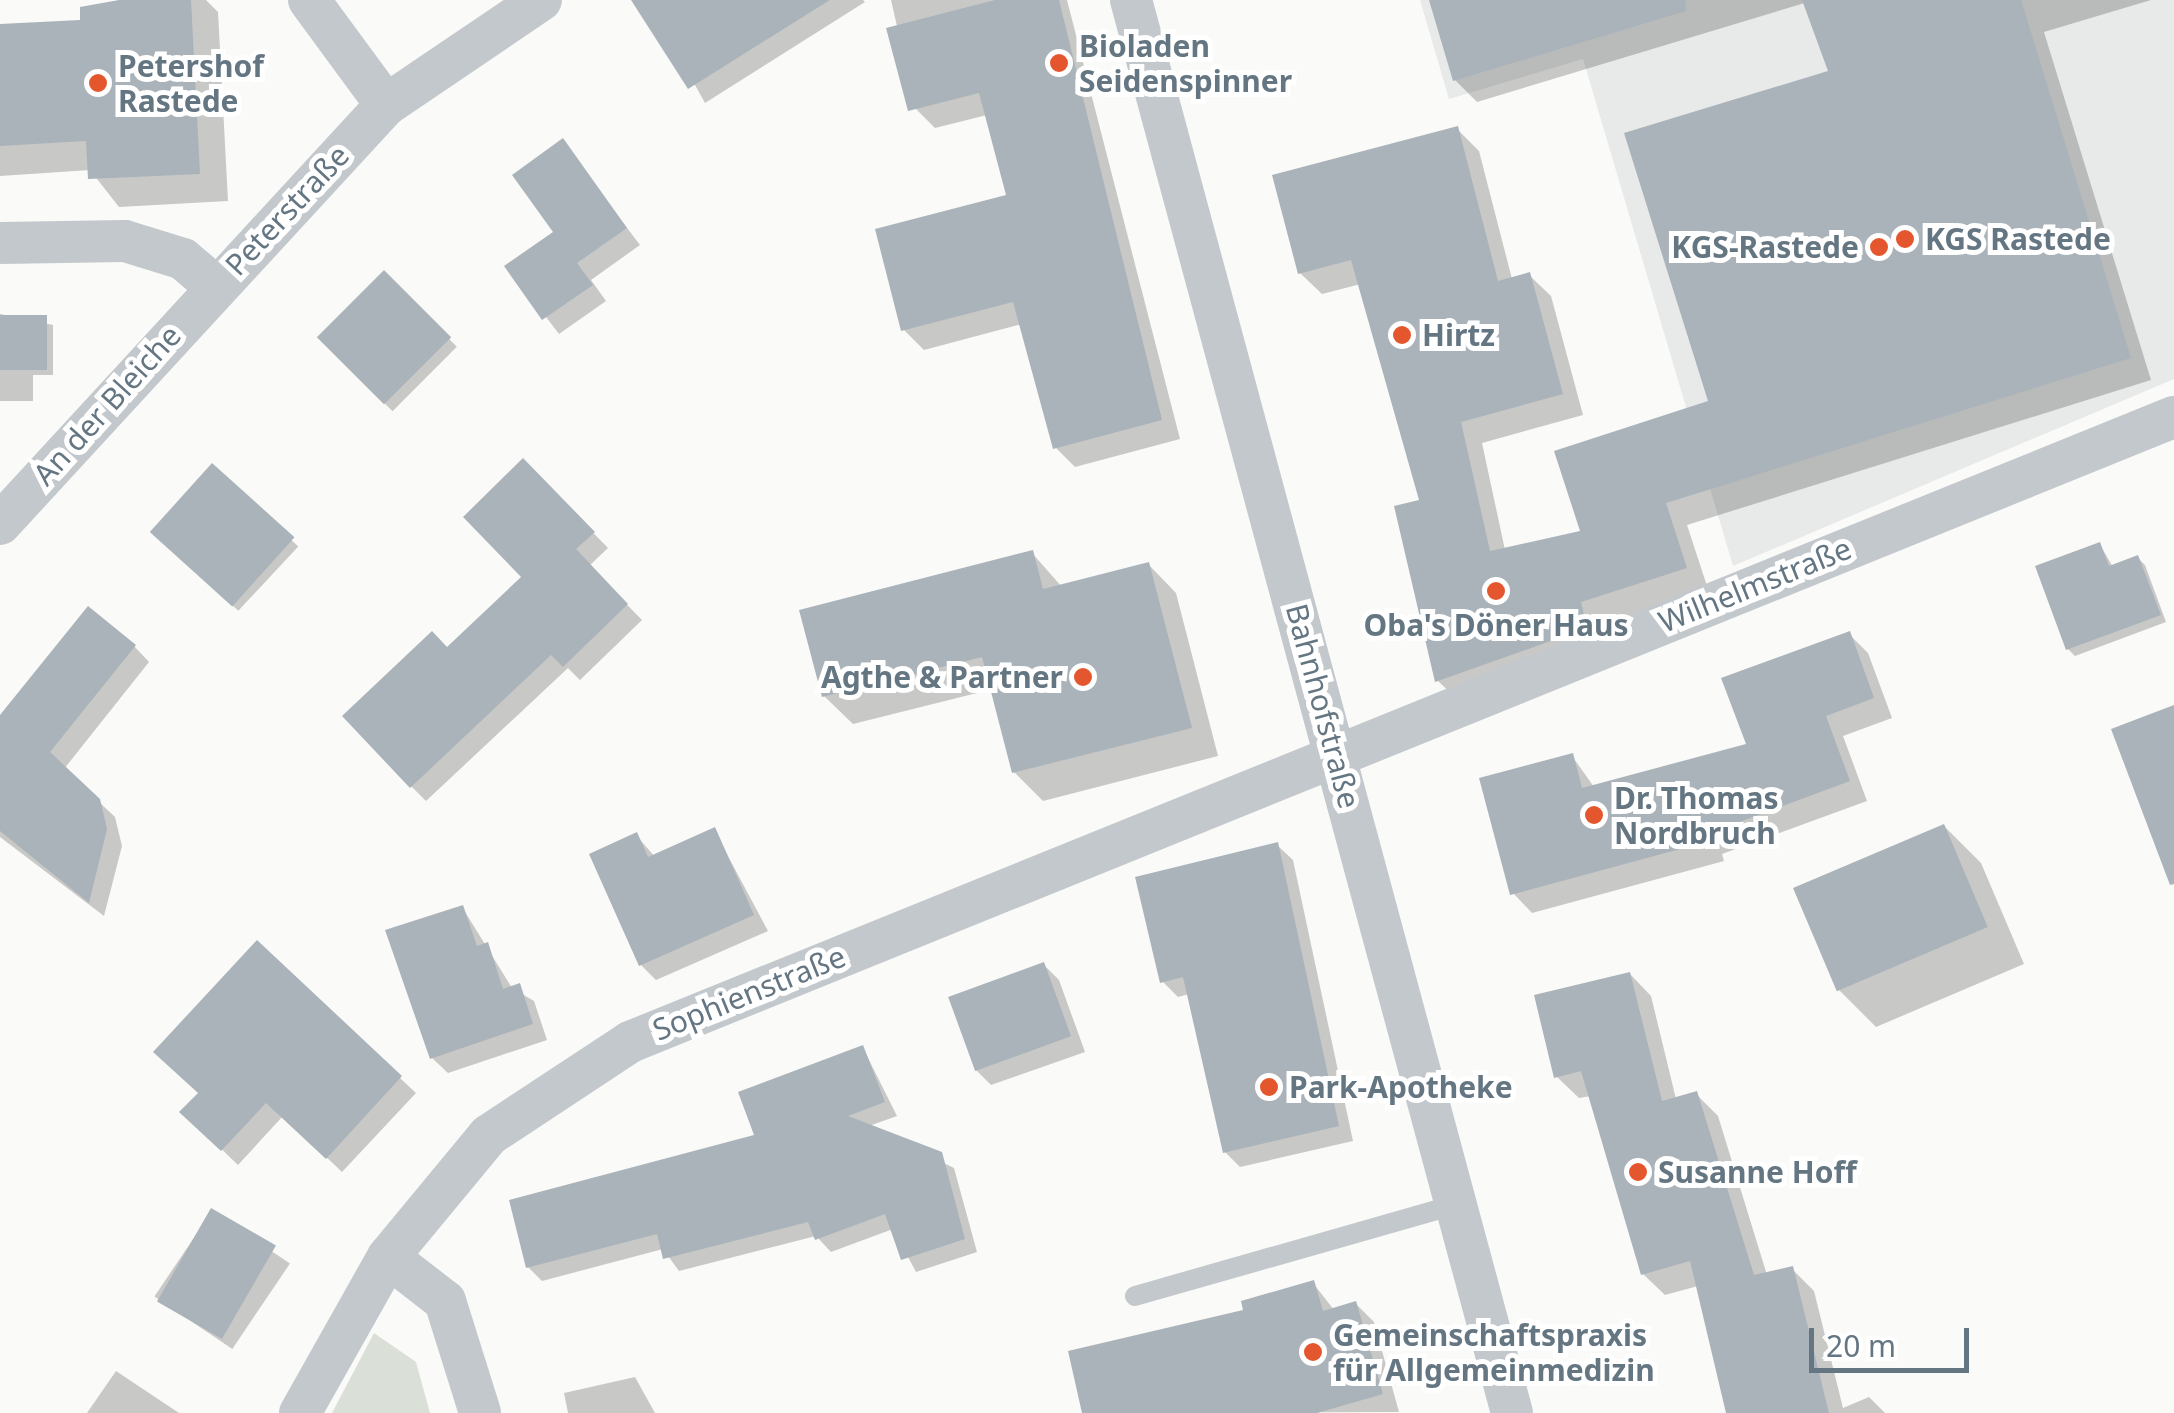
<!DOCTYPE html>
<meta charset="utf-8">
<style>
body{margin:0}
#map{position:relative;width:2174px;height:1413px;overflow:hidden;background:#fafaf8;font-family:"Noto Sans",sans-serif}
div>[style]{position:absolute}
.built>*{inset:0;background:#e8e9e9}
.green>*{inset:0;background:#dadfd7}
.shadow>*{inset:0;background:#0003;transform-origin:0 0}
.building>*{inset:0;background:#aab3b9;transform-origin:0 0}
.lane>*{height:20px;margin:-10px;padding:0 10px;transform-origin:10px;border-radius:10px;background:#c3c8cc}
.street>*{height:42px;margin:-21px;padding:0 21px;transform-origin:21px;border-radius:21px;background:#c3c8cc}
.dots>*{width:28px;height:28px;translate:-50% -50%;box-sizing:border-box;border:5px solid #fff;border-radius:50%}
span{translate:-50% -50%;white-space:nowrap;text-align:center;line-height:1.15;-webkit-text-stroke:10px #fff;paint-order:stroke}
.poi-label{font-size:30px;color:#657683;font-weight:700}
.left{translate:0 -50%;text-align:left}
.right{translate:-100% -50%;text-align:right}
.street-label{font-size:30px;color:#657683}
.scale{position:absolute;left:1809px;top:1328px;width:160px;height:45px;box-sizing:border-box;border:5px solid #657683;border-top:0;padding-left:12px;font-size:30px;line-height:35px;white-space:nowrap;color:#657683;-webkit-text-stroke:8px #fff;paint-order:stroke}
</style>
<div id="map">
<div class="built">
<div style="clip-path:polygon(1420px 0,2174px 0,2174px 379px,1733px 566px,1583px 59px,1449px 99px)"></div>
</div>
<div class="green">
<div style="clip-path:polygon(374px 1333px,416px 1362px,430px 1413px,332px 1413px)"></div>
</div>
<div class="shadow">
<div style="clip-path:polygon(122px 0,206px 0,218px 12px,228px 201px,119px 207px,90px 170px,0 176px,0 27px,83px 22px)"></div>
<div style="clip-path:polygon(648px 0,863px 0,865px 2px,705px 103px)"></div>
<div style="clip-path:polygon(891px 0,1067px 0,1180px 439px,1075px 467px,1055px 447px,1022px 324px,924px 350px,904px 330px,1009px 197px,987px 115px,935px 128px,916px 109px)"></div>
<div style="clip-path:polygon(1431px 0,2151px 0,2044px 32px,2151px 380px,1687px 525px,1708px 589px,1602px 624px,1607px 650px,1460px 702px,1438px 681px,1422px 502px,1361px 284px,1322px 294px,1300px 273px,1457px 129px,1479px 151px,1512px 279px,1529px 275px,1551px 296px,1583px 415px,1482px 443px,1505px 550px,1583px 533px,1711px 402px,1831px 72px,1808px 2px,1477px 102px,1455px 80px)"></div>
<div style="clip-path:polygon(562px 142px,640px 245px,591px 280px,606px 301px,559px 334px,508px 267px,556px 233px)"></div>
<div style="left:384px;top:274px;width:103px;height:91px;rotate:45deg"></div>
<div style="clip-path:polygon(0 314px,53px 325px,53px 375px,33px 375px,33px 401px,0 401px)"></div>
<div style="clip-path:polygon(523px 461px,608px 548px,589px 566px,642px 620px,580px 680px,568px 668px,426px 801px,411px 786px,447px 650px,524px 577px)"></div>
<div style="left:212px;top:466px;width:118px;height:88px;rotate:43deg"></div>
<div style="clip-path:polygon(2100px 545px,2113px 567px,2138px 558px,2145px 565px,2166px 622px,2075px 656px,2068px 649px)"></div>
<div style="clip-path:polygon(1032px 553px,1062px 587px,1148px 564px,1176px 593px,1218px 756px,1043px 801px,1014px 772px,993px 689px,853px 724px,824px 696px)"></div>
<div style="clip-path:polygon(1849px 634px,1868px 653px,1892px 718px,1843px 736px,1867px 801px,1722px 854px,1724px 861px,1532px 913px,1513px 893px,1572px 756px,1594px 787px,1749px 746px)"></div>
<div style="clip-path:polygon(134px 646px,149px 662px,64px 769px,115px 817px,122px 846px,104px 916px,0 837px,0 719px)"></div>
<div style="clip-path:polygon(1944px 826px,1981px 863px,2024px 964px,1876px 1027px,1839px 990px)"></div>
<div style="clip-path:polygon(714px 830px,768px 931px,656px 980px,641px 965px,636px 835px,655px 857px)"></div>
<div style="clip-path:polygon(1277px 845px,1293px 860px,1353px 1141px,1240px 1167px,1225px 1152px,1189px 994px,1178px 997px,1162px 981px)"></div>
<div style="clip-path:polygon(462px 907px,512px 988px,534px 1001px,547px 1040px,448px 1073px,432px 1058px)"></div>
<div style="clip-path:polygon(257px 944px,416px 1093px,342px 1172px,283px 1116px,238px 1165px,183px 1112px,201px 1093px)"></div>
<div style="clip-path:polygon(1044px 965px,1059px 980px,1085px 1052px,991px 1085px,976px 1070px)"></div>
<div style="clip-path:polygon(1630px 974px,1651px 996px,1676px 1099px,1696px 1094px,1718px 1116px,1767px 1275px,1792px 1269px,1814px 1291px,1843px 1408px,1869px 1397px,1885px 1413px,1729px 1413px,1698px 1286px,1665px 1295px,1643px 1274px,1591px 1096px,1579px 1098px,1557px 1077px)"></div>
<div style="clip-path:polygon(863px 1048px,897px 1116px,869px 1126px,954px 1168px,977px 1252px,916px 1272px,893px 1229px,831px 1252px,816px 1236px,679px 1271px,663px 1249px,542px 1281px,528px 1267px,758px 1137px)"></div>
<div style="left:212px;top:1211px;width:94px;height:103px;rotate:34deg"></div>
<div style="clip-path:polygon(1313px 1283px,1334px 1310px,1356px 1304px,1374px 1322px,1399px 1412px,1085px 1413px)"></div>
<div style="clip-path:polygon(116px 1371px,179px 1413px,87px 1413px)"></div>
<div style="clip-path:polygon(635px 1377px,655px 1413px,568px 1413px,564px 1393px)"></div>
</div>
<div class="building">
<div style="clip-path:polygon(119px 0,191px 0,200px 174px,88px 179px,86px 141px,0 146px,0 24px,80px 20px,80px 7px)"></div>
<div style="clip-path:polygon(631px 0,830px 0,688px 89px)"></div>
<div style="clip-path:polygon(995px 0,1059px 0,1162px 420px,1053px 449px,1013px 302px,901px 331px,875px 229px,1006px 195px,979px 93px,908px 111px,886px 28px)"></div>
<div style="clip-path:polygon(1429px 0,1685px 0,1686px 11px,1453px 81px)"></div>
<div style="clip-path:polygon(1802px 0,2021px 0,2131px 358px,1666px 503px,1687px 568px,1581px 602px,1587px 628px,1435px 682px,1394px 506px,1419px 500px,1351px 260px,1298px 274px,1272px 175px,1458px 126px,1498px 281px,1530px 272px,1563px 394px,1461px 422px,1490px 551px,1580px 531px,1554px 451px,1708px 401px,1624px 133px,1828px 71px)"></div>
<div style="clip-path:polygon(563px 138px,627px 228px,577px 263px,593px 285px,542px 320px,504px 266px,553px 232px,512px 175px)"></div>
<div style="left:384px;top:270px;width:95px;height:95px;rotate:45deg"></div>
<div style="left:0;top:315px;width:47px;height:55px"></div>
<div style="clip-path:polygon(523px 458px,595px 532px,576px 549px,628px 604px,563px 667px,551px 655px,410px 788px,342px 716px,432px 631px,447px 647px,521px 577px,463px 517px)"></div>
<div style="left:212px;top:463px;width:111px;height:93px;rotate:42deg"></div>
<div style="clip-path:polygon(2100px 542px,2109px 566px,2138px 555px,2161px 615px,2066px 650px,2035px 566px)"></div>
<div style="clip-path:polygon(1033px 550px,1043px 589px,1149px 562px,1192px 728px,1012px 773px,982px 657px,822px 697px,799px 610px)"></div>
<div style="clip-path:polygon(88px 606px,136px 645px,50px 752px,100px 799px,107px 829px,89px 903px,0 831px,0 715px)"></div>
<div style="clip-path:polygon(1850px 631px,1874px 698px,1826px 716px,1850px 781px,1704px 835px,1706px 842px,1510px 895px,1479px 778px,1573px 753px,1582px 788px,1746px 744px,1721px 678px)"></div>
<div style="clip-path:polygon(2174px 705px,2174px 884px,2170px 885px,2111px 729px)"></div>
<div style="left:1944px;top:824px;width:112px;height:164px;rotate:67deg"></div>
<div style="clip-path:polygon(715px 827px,754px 915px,639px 966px,589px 854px,637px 832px,648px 857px)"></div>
<div style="clip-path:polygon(1278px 842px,1339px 1126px,1223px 1153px,1183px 977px,1160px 983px,1135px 877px)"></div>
<div style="clip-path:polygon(463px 905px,477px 946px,488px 942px,503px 989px,520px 983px,533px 1024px,430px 1059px,385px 930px)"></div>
<div style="clip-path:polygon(257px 940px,402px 1076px,326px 1159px,266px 1103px,221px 1151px,179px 1112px,198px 1093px,153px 1052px)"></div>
<div style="left:1044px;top:962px;width:79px;height:102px;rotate:70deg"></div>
<div style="clip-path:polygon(1630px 972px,1662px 1101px,1697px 1091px,1754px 1275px,1793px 1266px,1829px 1413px,1726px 1413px,1690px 1261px,1641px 1275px,1581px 1071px,1554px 1078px,1534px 995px)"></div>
<div style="clip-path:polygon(863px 1045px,885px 1102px,848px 1116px,942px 1152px,965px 1239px,901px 1260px,885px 1214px,815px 1240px,808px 1222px,663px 1259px,657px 1234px,526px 1268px,509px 1200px,754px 1135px,738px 1092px)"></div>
<div style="left:211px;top:1208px;width:75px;height:108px;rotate:30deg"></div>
<div style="clip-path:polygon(1314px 1280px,1323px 1311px,1356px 1301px,1383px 1394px,1317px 1413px,1082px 1413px,1068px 1351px,1243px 1310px,1241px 1301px)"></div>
</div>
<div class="lane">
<div style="left:1135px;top:1296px;width:336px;rotate:-15.9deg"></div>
</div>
<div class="street">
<div style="left:309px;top:0;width:130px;rotate:53.7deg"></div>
<div style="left:1131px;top:0;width:1463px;rotate:74.91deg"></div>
<div style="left:0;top:243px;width:125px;rotate:-0.9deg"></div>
<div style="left:125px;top:241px;width:61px;rotate:17.2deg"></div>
<div style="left:183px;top:259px;width:42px;rotate:40.2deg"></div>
<div style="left:0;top:524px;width:570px;rotate:-47.35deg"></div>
<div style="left:386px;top:105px;width:187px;rotate:-34.1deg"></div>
<div style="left:388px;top:1257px;width:72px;rotate:37.7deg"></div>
<div style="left:445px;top:1301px;width:117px;rotate:72.6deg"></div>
<div style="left:300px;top:1413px;width:179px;rotate:-60.6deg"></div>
<div style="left:388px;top:1257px;width:158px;rotate:-50.4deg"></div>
<div style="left:489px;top:1135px;width:169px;rotate:-33.4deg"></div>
<div style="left:630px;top:1042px;width:1666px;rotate:-22.04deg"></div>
</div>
<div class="dots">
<div style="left:1059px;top:63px;background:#e4572e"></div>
<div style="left:98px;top:83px;background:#e4572e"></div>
<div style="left:1905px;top:239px;background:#e4572e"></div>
<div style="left:1879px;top:247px;background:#e4572e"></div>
<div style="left:1402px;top:335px;background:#e4572e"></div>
<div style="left:1496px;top:591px;background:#e4572e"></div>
<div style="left:1083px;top:677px;background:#e4572e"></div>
<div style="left:1594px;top:815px;background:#e4572e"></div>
<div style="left:1269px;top:1087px;background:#e4572e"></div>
<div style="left:1638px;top:1172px;background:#e4572e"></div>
<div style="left:1313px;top:1352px;background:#e4572e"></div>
</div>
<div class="poi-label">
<span class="left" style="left:1079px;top:63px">Bioladen<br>Seidenspinner</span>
<span class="left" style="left:118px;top:83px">Petershof<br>Rastede</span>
<span class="left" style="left:1925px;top:239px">KGS Rastede</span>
<span class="right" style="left:1859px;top:247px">KGS-Rastede</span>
<span class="left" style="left:1422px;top:335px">Hirtz</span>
<span style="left:1496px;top:625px">Oba's Döner Haus</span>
<span class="right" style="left:1063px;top:677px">Agthe &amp; Partner</span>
<span class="left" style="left:1614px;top:815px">Dr. Thomas<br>Nordbruch</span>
<span class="left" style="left:1289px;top:1087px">Park-Apotheke</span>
<span class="left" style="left:1658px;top:1172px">Susanne Hoff</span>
<span class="left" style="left:1333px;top:1352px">Gemeinschaftspraxis<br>für Allgemeinmedizin</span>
</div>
<div class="street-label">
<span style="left:287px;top:210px;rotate:-47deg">Peterstraße</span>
<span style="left:107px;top:405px;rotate:-48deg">An der Bleiche</span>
<span style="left:1755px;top:585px;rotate:-22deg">Wilhelmstraße</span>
<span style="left:1323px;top:706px;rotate:75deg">Bahnhofstraße</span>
<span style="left:749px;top:993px;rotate:-22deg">Sophienstraße</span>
</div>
<div class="scale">20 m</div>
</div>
